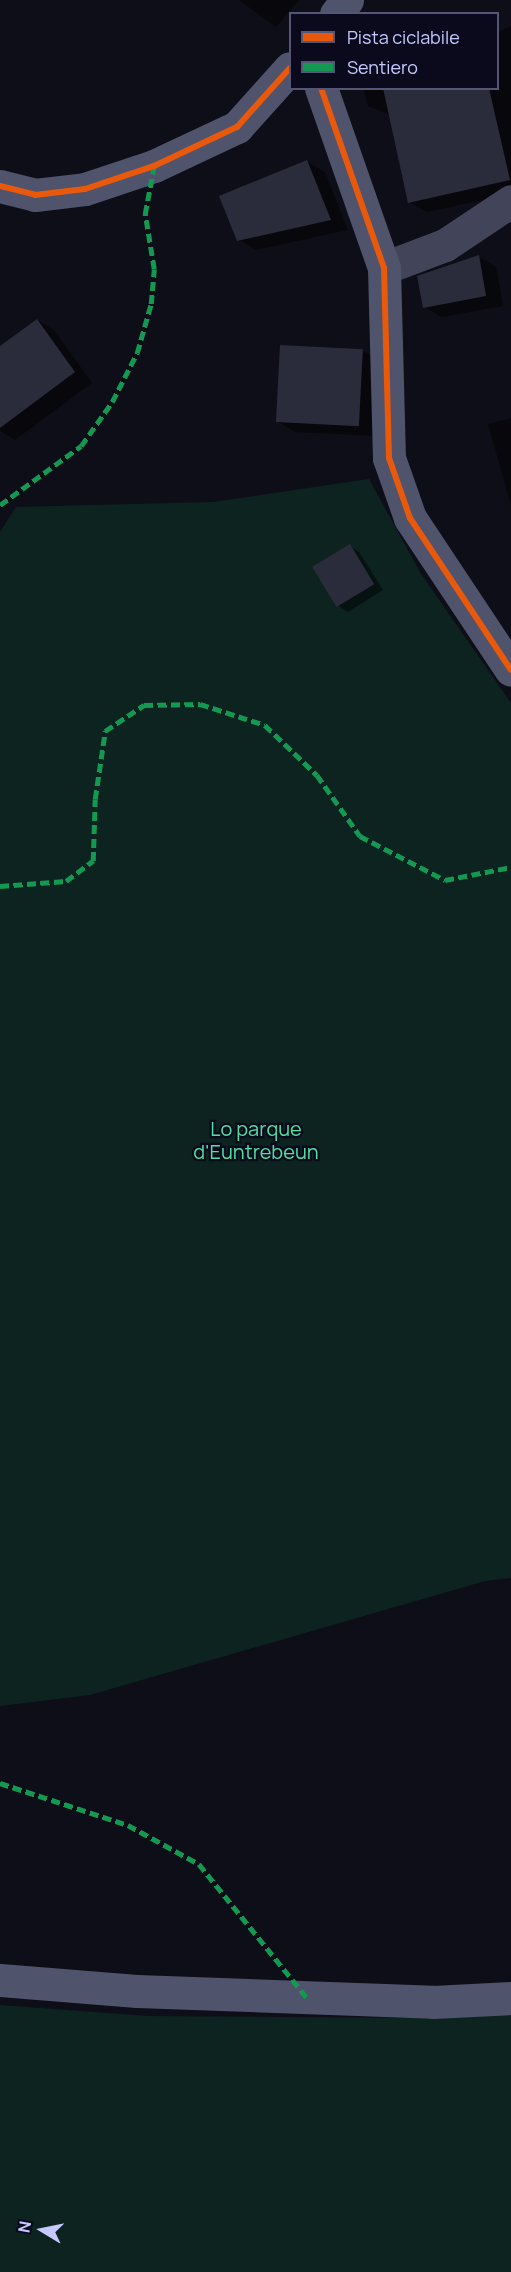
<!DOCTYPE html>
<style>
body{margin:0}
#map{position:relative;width:511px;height:2272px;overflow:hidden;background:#0e0e18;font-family:Manrope,sans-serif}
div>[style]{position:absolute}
.green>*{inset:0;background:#0d2320}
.shadow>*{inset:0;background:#0007}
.building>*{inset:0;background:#2b2c3b;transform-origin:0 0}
.street>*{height:33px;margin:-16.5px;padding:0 16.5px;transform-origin:16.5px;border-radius:16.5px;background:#424559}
.secondary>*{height:33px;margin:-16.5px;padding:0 16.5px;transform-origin:16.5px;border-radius:16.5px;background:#4f536c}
.quiet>*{height:4.5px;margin-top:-2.25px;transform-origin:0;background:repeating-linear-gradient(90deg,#139951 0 9px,transparent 0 13.5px)}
.cycleway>*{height:6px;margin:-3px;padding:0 3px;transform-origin:3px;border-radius:3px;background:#e8590c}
span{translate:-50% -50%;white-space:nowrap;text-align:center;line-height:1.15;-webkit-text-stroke:4.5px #0a0a1c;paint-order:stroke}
.park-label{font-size:20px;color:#4fe1a3}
.legend{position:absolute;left:289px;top:12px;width:210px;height:78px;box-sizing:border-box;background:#0a0a1c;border:2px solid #555677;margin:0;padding:8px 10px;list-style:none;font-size:18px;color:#c5c9ff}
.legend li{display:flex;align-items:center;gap:12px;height:30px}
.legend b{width:30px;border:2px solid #555677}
.north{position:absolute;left:12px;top:2200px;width:60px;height:60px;-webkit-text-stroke:4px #0a0a1c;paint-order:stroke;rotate:280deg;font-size:16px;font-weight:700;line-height:24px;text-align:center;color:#c5c9ff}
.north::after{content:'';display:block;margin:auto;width:21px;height:27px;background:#c5c9ff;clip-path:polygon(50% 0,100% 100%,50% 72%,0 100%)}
</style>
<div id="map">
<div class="green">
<div style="clip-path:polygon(369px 479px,421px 574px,511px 703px,511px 1578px,485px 1581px,90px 1695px,0 1706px,0 532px,16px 507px,213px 502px)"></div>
<div style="clip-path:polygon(0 2005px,148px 2016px,419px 2018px,511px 2011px,511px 2272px,0 2272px)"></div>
</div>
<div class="shadow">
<div style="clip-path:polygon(239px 0,299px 0,276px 27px)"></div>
<div style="clip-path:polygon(511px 26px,511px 194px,427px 212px,409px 202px,390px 115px,368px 106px,363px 88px,498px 88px,498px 32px)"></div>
<div style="clip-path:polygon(307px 162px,325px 172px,348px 230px,256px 250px,239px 240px)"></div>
<div style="clip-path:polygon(478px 256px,496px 267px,503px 306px,442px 317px,424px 307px)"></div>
<div style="clip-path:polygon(37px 320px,54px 330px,92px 383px,15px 440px,0 431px,0 348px)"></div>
<div style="clip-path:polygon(282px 346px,363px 351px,381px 361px,376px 436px,295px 432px,277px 421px)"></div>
<div style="clip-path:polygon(511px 418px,511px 506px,488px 424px)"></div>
<div style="clip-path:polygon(350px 546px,359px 552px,383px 590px,348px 612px,338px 606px)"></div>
</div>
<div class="building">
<div style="clip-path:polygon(383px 88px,489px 88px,510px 180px,408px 203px)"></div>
<div style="clip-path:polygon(307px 160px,331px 220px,237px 241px,219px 196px)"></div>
<div style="clip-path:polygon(479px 255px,486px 296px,423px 308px,417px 276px)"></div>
<div style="clip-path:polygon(37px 319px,75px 372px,0 428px,0 346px)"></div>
<div style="left:280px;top:345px;width:83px;height:77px;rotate:3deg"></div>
<div style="left:350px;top:544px;width:47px;height:44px;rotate:59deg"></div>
</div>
<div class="street">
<div style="left:384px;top:268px;width:65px;rotate:-20.7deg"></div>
<div style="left:445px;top:245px;width:79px;rotate:-33.7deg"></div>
</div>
<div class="secondary">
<div style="left:336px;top:14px;width:18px;rotate:-52deg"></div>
<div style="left:321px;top:88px;width:191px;rotate:70.7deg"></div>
<div style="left:384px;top:268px;width:190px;rotate:88.5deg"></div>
<div style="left:389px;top:458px;width:64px;rotate:70.7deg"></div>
<div style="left:410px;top:518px;width:182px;rotate:56.4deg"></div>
<div style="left:0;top:186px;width:36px;rotate:14deg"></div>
<div style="left:35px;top:195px;width:50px;rotate:-6.8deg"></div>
<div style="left:85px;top:189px;width:73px;rotate:-18.4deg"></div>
<div style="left:154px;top:166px;width:92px;rotate:-25.2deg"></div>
<div style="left:237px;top:127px;width:79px;rotate:-48.1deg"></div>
<div style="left:0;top:1980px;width:137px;rotate:4.6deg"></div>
<div style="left:137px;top:1991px;width:296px;rotate:2.1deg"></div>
<div style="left:433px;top:2002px;width:78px;rotate:-2.9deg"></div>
</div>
<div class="quiet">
<div style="left:0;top:505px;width:100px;rotate:-36.1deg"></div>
<div style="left:81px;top:446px;width:54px;rotate:-54.8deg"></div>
<div style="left:112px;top:402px;width:55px;rotate:-63deg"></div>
<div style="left:137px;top:353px;width:51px;rotate:-74.1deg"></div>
<div style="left:151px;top:304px;width:35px;rotate:-85deg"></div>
<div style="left:154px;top:269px;width:56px;rotate:-99.3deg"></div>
<div style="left:145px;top:214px;width:49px;rotate:-79.4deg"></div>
<div style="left:0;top:886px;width:66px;rotate:-4.3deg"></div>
<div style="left:66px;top:881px;width:34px;rotate:-37deg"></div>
<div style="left:93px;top:861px;width:62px;rotate:-88.2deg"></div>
<div style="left:95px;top:799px;width:69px;rotate:-81.6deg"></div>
<div style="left:105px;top:731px;width:47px;rotate:-33.7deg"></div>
<div style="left:144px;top:705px;width:56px;rotate:-1deg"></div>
<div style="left:200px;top:704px;width:68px;rotate:17.9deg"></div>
<div style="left:265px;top:725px;width:72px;rotate:43.9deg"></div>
<div style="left:317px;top:775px;width:75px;rotate:54.8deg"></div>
<div style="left:360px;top:836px;width:96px;rotate:27.4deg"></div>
<div style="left:445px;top:880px;width:67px;rotate:-11.1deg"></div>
<div style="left:0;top:1783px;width:135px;rotate:18.2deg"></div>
<div style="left:128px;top:1825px;width:81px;rotate:28.8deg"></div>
<div style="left:199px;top:1864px;width:172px;rotate:51.1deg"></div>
</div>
<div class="cycleway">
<div style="left:321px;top:88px;width:191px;rotate:70.7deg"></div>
<div style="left:384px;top:268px;width:190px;rotate:88.5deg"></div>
<div style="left:389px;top:458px;width:64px;rotate:70.7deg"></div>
<div style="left:410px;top:518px;width:182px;rotate:56.4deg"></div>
<div style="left:0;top:186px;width:36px;rotate:14deg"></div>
<div style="left:35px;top:195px;width:50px;rotate:-6.8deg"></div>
<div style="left:85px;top:189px;width:73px;rotate:-18.4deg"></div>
<div style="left:154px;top:166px;width:92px;rotate:-25.2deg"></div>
<div style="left:237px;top:127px;width:79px;rotate:-48.1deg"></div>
</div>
<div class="park-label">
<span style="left:256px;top:1140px">Lo parque<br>d'Euntrebeun</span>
</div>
<ul class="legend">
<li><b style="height:8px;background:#e8590c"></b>Pista ciclabile</li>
<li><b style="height:8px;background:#139951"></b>Sentiero</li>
</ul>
<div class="north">N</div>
</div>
